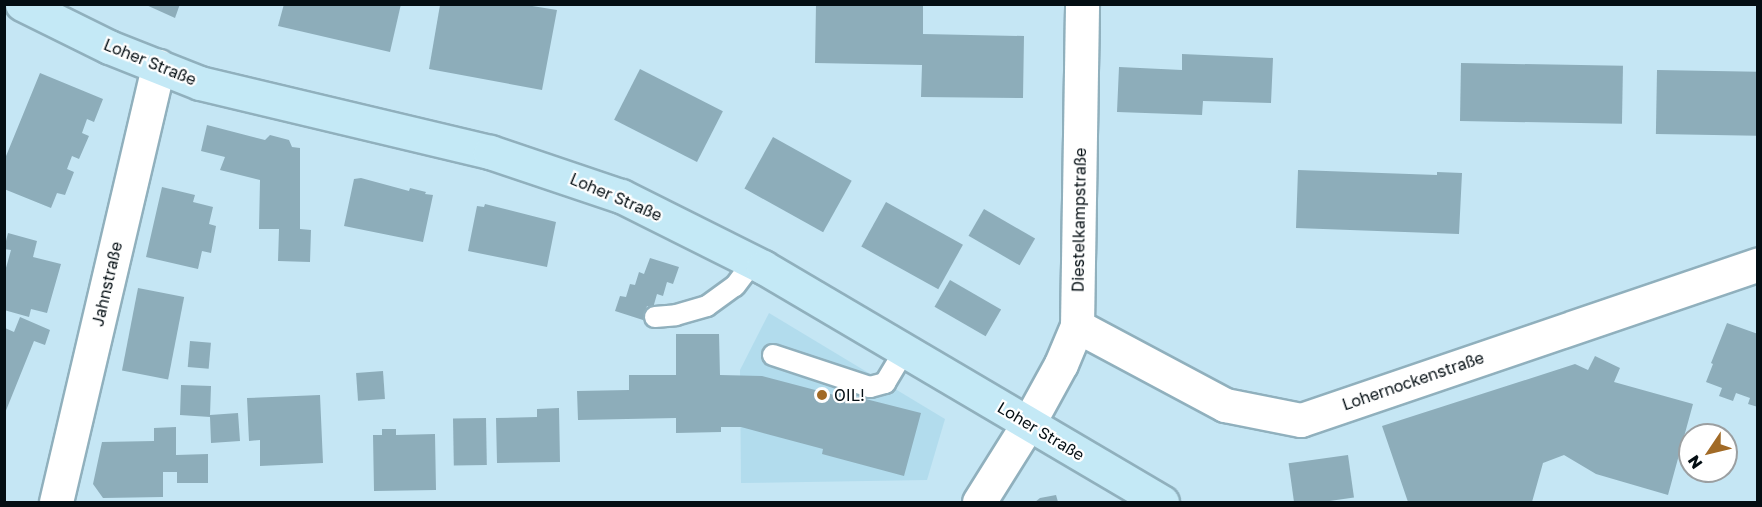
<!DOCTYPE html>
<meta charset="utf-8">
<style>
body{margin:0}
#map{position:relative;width:1762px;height:507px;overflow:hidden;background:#c5e6f4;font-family:"Golos Text",sans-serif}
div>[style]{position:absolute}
.built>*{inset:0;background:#b2dced}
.building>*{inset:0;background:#8dadba;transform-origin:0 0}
.roads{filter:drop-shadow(2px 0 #90b0bd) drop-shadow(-2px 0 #90b0bd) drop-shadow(0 2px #90b0bd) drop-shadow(0 -2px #90b0bd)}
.lane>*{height:20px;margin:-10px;padding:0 10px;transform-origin:10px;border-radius:10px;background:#fff}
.street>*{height:33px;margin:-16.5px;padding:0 16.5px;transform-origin:16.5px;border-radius:16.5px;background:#fff}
.secondary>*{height:33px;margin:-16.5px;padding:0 16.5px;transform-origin:16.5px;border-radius:16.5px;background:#c4e9f6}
.dots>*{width:16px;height:16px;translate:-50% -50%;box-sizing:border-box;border:3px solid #fff;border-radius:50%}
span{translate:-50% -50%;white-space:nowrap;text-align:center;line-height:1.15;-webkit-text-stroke:4.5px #fff;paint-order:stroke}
.street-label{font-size:16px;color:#040e13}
.poi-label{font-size:16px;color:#040e13}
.left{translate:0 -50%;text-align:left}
.frame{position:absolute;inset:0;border:6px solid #040e13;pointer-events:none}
.north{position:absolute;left:1678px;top:423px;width:60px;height:60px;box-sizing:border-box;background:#fff;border:2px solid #9b9fa1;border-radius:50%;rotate:235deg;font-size:16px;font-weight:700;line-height:24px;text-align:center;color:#040e13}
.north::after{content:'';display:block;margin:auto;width:21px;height:27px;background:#a16a26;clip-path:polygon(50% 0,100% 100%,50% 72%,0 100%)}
</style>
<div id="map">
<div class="built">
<div style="clip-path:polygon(769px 313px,945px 419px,927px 480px,741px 483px,740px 370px)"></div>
</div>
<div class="building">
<div style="clip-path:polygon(144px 4px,180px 4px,175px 18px)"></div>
<div style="clip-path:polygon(284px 4px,401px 4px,390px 52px,278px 26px)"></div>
<div style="clip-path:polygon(816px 4px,923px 4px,923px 34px,1024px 36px,1023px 98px,921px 97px,922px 65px,815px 63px)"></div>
<div style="clip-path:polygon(440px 5px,526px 5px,557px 10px,542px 90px,429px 69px)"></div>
<div style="clip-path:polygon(1182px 54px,1273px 58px,1271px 103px,1203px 101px,1202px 115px,1117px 112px,1119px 67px,1182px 70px)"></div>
<div style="left:1461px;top:63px;width:162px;height:58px;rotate:1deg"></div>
<div style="left:640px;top:69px;width:93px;height:57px;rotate:27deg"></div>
<div style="left:1657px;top:70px;width:101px;height:64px;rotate:1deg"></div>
<div style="clip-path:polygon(40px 73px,103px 99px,94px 122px,87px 119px,82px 133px,89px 136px,79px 159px,72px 156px,67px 169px,74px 172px,65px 195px,57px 193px,51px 208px,4px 189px,4px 161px)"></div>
<div style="clip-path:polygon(207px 125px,265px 140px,270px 135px,289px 140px,292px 147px,300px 148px,300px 229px,311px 230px,310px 262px,278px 261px,279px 229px,259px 229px,260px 180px,220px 170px,225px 157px,201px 151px)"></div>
<div style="left:773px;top:137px;width:90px;height:59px;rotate:29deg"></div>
<div style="clip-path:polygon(1298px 170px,1437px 175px,1437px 172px,1462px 173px,1459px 234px,1296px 228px)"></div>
<div style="clip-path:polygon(361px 178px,409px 191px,410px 188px,426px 192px,425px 194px,433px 195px,423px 242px,344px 226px,354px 179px)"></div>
<div style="clip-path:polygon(162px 187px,195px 195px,193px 202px,213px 207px,209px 224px,216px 226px,211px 253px,202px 251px,198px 269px,146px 257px)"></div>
<div style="left:886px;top:202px;width:88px;height:51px;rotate:29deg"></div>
<div style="clip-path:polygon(485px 204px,556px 222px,547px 267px,468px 251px,477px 206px,484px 207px)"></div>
<div style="left:984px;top:209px;width:59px;height:31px;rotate:30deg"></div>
<div style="clip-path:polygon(8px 233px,37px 241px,33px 257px,61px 264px,47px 313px,31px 309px,29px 317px,4px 310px,4px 275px,11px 250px,4px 249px)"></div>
<div style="clip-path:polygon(650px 258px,679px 267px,673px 284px,667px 282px,663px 296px,657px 294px,653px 308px,647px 306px,643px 320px,615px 311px,620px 296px,626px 297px,630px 284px,635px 285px,639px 272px,644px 274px)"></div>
<div style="left:950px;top:280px;width:59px;height:31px;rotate:30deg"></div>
<div style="left:138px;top:288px;width:47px;height:84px;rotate:11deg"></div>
<div style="clip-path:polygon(20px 317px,50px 330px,45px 345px,34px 341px,5px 413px,4px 331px,5px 328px,14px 332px)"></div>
<div style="clip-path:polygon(1727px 323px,1758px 334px,1758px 407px,1748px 404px,1750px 398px,1736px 393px,1733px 401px,1719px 396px,1722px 388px,1706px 382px,1713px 364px,1711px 363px)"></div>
<div style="clip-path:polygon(676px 334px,719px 334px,720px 375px,762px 376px,838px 396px,838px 392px,921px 413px,904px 476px,822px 454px,823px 449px,741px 427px,721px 427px,721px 432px,676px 433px,676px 418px,578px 420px,577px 391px,629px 390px,629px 375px,676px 375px)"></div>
<div style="left:190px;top:341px;width:21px;height:26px;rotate:5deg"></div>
<div style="clip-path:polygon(1595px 356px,1620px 368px,1614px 382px,1693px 404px,1668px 495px,1596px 474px,1564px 455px,1543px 463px,1532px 502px,1408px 502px,1382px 426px,1575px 364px,1588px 370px)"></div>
<div style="left:383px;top:371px;width:28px;height:27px;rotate:86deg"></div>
<div style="clip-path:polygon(181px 385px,211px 386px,210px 415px,238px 413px,240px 441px,211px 443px,210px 417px,180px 415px)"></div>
<div style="clip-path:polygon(320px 395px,323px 463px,260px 466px,260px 440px,249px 441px,247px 398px)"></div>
<div style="clip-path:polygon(559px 408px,560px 462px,497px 463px,496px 418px,537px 417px,537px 409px)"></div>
<div style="left:486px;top:418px;width:47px;height:33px;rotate:89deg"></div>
<div style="clip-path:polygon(176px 427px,176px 455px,208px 454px,208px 483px,177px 483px,177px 472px,163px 472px,163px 497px,103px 498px,93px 484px,102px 442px,154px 441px,154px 428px)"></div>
<div style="clip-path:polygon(382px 429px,396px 429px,396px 435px,435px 434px,436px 490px,374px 491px,373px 435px,382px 435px)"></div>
<div style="left:1348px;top:455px;width:43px;height:60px;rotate:82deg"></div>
<div style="clip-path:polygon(1056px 495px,1058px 502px,1035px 502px,1040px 498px)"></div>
</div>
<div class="roads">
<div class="lane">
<div style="left:655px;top:317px;width:21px;rotate:-5deg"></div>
<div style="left:676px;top:315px;width:32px;rotate:-16deg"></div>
<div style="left:707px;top:306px;width:34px;rotate:-36deg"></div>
<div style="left:735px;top:286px;width:30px;rotate:-53deg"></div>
<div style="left:773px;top:355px;width:102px;rotate:18.3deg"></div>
<div style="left:870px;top:387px;width:16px;rotate:-15deg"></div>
<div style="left:885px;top:383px;width:39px;rotate:-59deg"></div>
</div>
<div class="street">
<div style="left:1077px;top:326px;width:168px;rotate:28.1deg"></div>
<div style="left:1225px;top:405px;width:77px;rotate:11.2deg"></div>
<div style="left:1301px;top:420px;width:483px;rotate:-18.8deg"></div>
<div style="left:56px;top:502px;width:448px;rotate:-76.8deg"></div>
<div style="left:979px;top:502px;width:92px;rotate:-57.9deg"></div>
<div style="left:1028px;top:424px;width:68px;rotate:-61.2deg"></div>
<div style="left:1061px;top:364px;width:41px;rotate:-67.2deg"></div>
<div style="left:1077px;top:326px;width:322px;rotate:-89.1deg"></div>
</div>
<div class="secondary">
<div style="left:22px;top:4px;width:97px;rotate:26.3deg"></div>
<div style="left:109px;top:47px;width:98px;rotate:21.6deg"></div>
<div style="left:200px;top:83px;width:298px;rotate:13.4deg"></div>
<div style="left:490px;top:152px;width:138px;rotate:18.6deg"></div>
<div style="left:621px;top:196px;width:159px;rotate:26.6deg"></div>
<div style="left:763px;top:267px;width:463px;rotate:30.5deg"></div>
</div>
</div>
<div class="dots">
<div style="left:822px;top:395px;background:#a16a26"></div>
</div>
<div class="street-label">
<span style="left:150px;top:62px;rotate:22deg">Loher Straße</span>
<span style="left:616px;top:197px;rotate:23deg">Loher Straße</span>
<span style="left:1079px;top:220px;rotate:-89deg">Diestelkampstraße</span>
<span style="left:107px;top:284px;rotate:-77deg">Jahnstraße</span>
<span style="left:1413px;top:381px;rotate:-19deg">Lohernockenstraße</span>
<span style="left:1041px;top:431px;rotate:31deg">Loher Straße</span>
</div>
<div class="poi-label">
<span class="left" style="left:834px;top:395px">OIL!</span>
</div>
<div class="frame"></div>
<div class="north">N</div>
</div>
